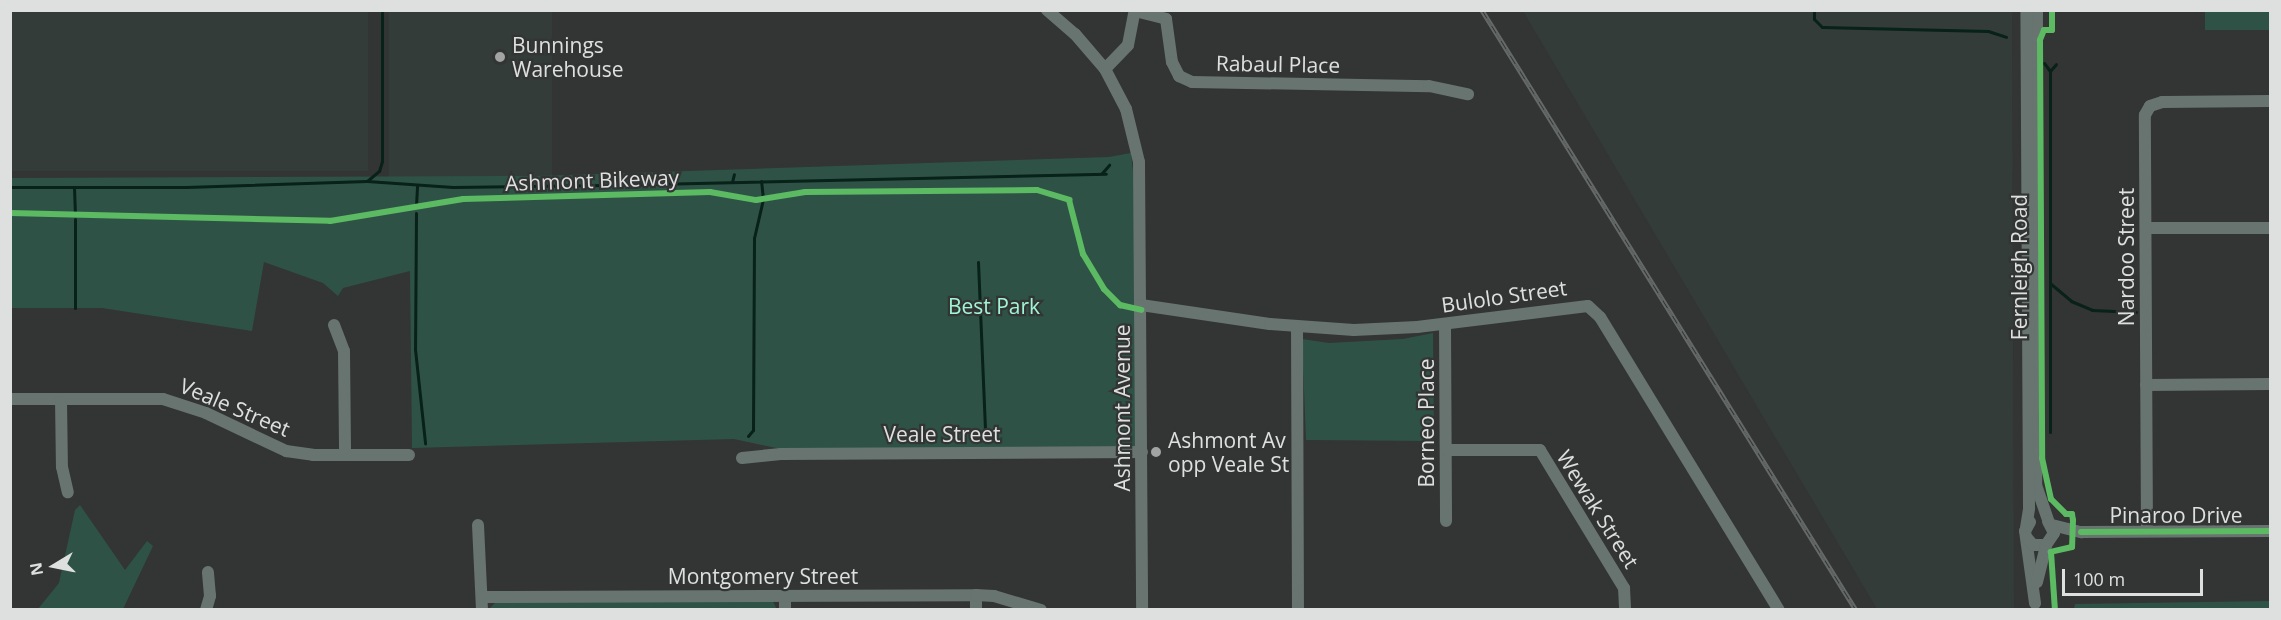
<!DOCTYPE html>
<style>
body{margin:0}
#map{position:relative;width:2281px;height:620px;overflow:hidden;background:#333434;font-family:"Open Sans",sans-serif}
div>[style]{position:absolute}
.built>*{inset:0;background:#333c38;transform-origin:0 0}
.green>*{inset:0;background:#2e5346;transform-origin:0 0}
.stream>*{height:3px;margin:-1.5px;padding:0 1.5px;transform-origin:1.5px;border-radius:1.5px;background:#082119}
.minor>*{height:12px;margin:-6px;padding:0 6px;transform-origin:6px;border-radius:6px;background:#67746f}
.rail>*{height:5px;margin-top:-2.5px;transform-origin:0;background:repeating-linear-gradient(90deg,#323534 0 9px,#656a68 0 18px);box-sizing:border-box;border-block:2px solid #656a68}
.cycleway>*{height:6px;margin:-3px;padding:0 3px;transform-origin:3px;border-radius:3px;background:#5cba63}
.dots>*{width:16px;height:16px;translate:-50% -50%;box-sizing:border-box;border:3px solid #323534;border-radius:50%}
span{translate:-50% -50%;white-space:nowrap;text-align:center;line-height:1.15;-webkit-text-stroke:4.5px #323534;paint-order:stroke}
.poi-label{font-size:21px;color:#dee0df}
.left{translate:0 -50%;text-align:left}
.street-label{font-size:21px;color:#dee0df}
.park-label{font-size:21px;color:#a0f5d5}
.frame{position:absolute;inset:0;border:12px solid #dee0df;pointer-events:none}
.north{position:absolute;left:24px;top:536px;width:60px;height:60px;-webkit-text-stroke:4px #323534;paint-order:stroke;rotate:260deg;font-size:16px;font-weight:700;line-height:24px;text-align:center;color:#dee0df}
.north::after{content:'';display:block;margin:auto;width:21px;height:27px;background:#dee0df;clip-path:polygon(50% 0,100% 100%,50% 72%,0 100%)}
.scale{position:absolute;left:2062px;top:569px;width:141px;height:27px;box-sizing:border-box;border:3px solid #dee0df;border-top:0;padding-left:8px;font-size:18px;line-height:21px;white-space:nowrap;color:#dee0df;-webkit-text-stroke:4px #323534;paint-order:stroke}
</style>
<div id="map">
<div class="built">
<div style="left:10px;top:11px;width:358px;height:160px"></div>
<div style="left:389px;top:11px;width:163px;height:167px"></div>
<div style="clip-path:polygon(1523px 11px,2012px 11px,2014px 609px,1877px 609px)"></div>
</div>
<div class="green">
<div style="left:2205px;top:11px;width:65px;height:19px"></div>
<div style="clip-path:polygon(1131px 153px,1135px 191px,1140px 450px,781px 449px,734px 439px,412px 448px,410px 271px,343px 288px,338px 296px,323px 283px,264px 262px,252px 331px,102px 308px,11px 308px,10px 178px,537px 176px,1109px 157px)"></div>
<div style="clip-path:polygon(1433px 333px,1434px 441px,1306px 440px,1302px 339px,1329px 343px,1403px 339px)"></div>
<div style="clip-path:polygon(80px 505px,125px 570px,147px 541px,153px 546px,123px 609px,38px 609px,59px 583px,75px 510px)"></div>
<div style="clip-path:polygon(772px 599px,777px 610px,488px 610px,497px 601px)"></div>
<div style="clip-path:polygon(2270px 601px,2270px 610px,2074px 609px,2075px 604px)"></div>
</div>
<div class="stream">
<div style="left:1814px;top:10px;width:9px;rotate:90deg"></div>
<div style="left:1814px;top:19px;width:11px;rotate:45deg"></div>
<div style="left:1822px;top:27px;width:166px;rotate:1.4deg"></div>
<div style="left:1988px;top:31px;width:19px;rotate:18deg"></div>
<div style="left:2044px;top:63px;width:10px;rotate:53deg"></div>
<div style="left:2050px;top:71px;width:9px;rotate:-49deg"></div>
<div style="left:1102px;top:173px;width:11px;rotate:-49deg"></div>
<div style="left:367px;top:181px;width:86px;rotate:4deg"></div>
<div style="left:453px;top:187px;width:155px;rotate:-0.7deg"></div>
<div style="left:608px;top:185px;width:498px;rotate:-1.3deg"></div>
<div style="left:732px;top:182px;width:8px;rotate:-76deg"></div>
<div style="left:667px;top:184px;width:9px;rotate:-77deg"></div>
<div style="left:10px;top:187px;width:176px"></div>
<div style="left:186px;top:187px;width:181px;rotate:-1.9deg"></div>
<div style="left:367px;top:181px;width:16px;rotate:-40deg"></div>
<div style="left:379px;top:171px;width:10px;rotate:-73deg"></div>
<div style="left:382px;top:161px;width:151px;rotate:-90deg"></div>
<div style="left:74px;top:187px;width:24px;rotate:88deg"></div>
<div style="left:416px;top:206px;width:21px;rotate:-87deg"></div>
<div style="left:416px;top:213px;width:136px;rotate:90.4deg"></div>
<div style="left:415px;top:349px;width:95px;rotate:83.9deg"></div>
<div style="left:75px;top:219px;width:89px;rotate:90deg"></div>
<div style="left:978px;top:262px;width:170px;rotate:87.6deg"></div>
<div style="left:2051px;top:284px;width:26px;rotate:40deg"></div>
<div style="left:2071px;top:301px;width:23px;rotate:23deg"></div>
<div style="left:2092px;top:310px;width:44px;rotate:2.6deg"></div>
<div style="left:2050px;top:432px;width:361px;rotate:-90deg"></div>
<div style="left:748px;top:436px;width:8px;rotate:-50deg"></div>
<div style="left:753px;top:430px;width:192px;rotate:-89.7deg"></div>
<div style="left:754px;top:238px;width:40px;rotate:-77deg"></div>
<div style="left:763px;top:199px;width:18px;rotate:-96deg"></div>
</div>
<div class="minor">
<div style="left:1047px;top:10px;width:37px;rotate:41deg"></div>
<div style="left:1075px;top:34px;width:46px;rotate:49.4deg"></div>
<div style="left:1105px;top:69px;width:45px;rotate:62.3deg"></div>
<div style="left:1126px;top:109px;width:55px;rotate:76.2deg"></div>
<div style="left:1139px;top:162px;width:448px;rotate:89.6deg"></div>
<div style="left:2037px;top:10px;width:475px;rotate:90.1deg"></div>
<div style="left:2036px;top:485px;width:39px;rotate:71deg"></div>
<div style="left:1135px;top:11px;width:32px;rotate:14deg"></div>
<div style="left:1166px;top:19px;width:43px;rotate:82.1deg"></div>
<div style="left:1172px;top:62px;width:16px;rotate:63deg"></div>
<div style="left:1179px;top:76px;width:14px;rotate:25deg"></div>
<div style="left:1192px;top:82px;width:237px;rotate:1deg"></div>
<div style="left:1429px;top:86px;width:40px;rotate:12deg"></div>
<div style="left:1105px;top:69px;width:33px;rotate:-46deg"></div>
<div style="left:1128px;top:45px;width:36px;rotate:-79deg"></div>
<div style="left:2146px;top:228px;width:124px"></div>
<div style="left:1141px;top:305px;width:130px;rotate:8.4deg"></div>
<div style="left:1270px;top:324px;width:84px;rotate:4.1deg"></div>
<div style="left:1354px;top:330px;width:63px;rotate:-2.7deg"></div>
<div style="left:1417px;top:327px;width:172px;rotate:-7deg"></div>
<div style="left:1588px;top:306px;width:16px;rotate:43deg"></div>
<div style="left:1600px;top:317px;width:343px;rotate:58.6deg"></div>
<div style="left:1445px;top:324px;width:197px;rotate:89.7deg"></div>
<div style="left:334px;top:325px;width:28px;rotate:69deg"></div>
<div style="left:344px;top:351px;width:104px;rotate:89.4deg"></div>
<div style="left:1297px;top:327px;width:283px;rotate:89.8deg"></div>
<div style="left:2146px;top:385px;width:124px;rotate:-0.5deg"></div>
<div style="left:10px;top:399px;width:153px"></div>
<div style="left:163px;top:399px;width:45px;rotate:18deg"></div>
<div style="left:206px;top:413px;width:89px;rotate:25.4deg"></div>
<div style="left:286px;top:451px;width:27px;rotate:8deg"></div>
<div style="left:313px;top:455px;width:96px"></div>
<div style="left:61px;top:399px;width:68px;rotate:89.2deg"></div>
<div style="left:62px;top:467px;width:26px;rotate:77deg"></div>
<div style="left:1446px;top:450px;width:94px"></div>
<div style="left:1540px;top:450px;width:162px;rotate:58.7deg"></div>
<div style="left:1624px;top:588px;width:22px;rotate:87deg"></div>
<div style="left:742px;top:458px;width:39px;rotate:-6deg"></div>
<div style="left:781px;top:454px;width:361px;rotate:-0.3deg"></div>
<div style="left:2030px;top:522px;width:10px;rotate:119deg"></div>
<div style="left:2025px;top:531px;width:73px;rotate:82.1deg"></div>
<div style="left:478px;top:525px;width:85px;rotate:87.3deg"></div>
<div style="left:2052px;top:525px;width:30px;rotate:14deg"></div>
<div style="left:2081px;top:532px;width:189px;rotate:-0.3deg"></div>
<div style="left:2026px;top:528px;width:20px;rotate:-81deg"></div>
<div style="left:2029px;top:508px;width:498px;rotate:-90.3deg"></div>
<div style="left:2147px;top:531px;width:416px;rotate:-90.3deg"></div>
<div style="left:2145px;top:115px;width:10px;rotate:-61deg"></div>
<div style="left:2150px;top:106px;width:13px;rotate:-18deg"></div>
<div style="left:2162px;top:102px;width:108px;rotate:-0.5deg"></div>
<div style="left:2026px;top:537px;width:11px;rotate:49deg"></div>
<div style="left:2033px;top:545px;width:13px"></div>
<div style="left:2046px;top:545px;width:14px;rotate:-56deg"></div>
<div style="left:2054px;top:533px;width:13px;rotate:-117deg"></div>
<div style="left:2037px;top:582px;width:38px;rotate:-76deg"></div>
<div style="left:785px;top:595px;width:15px;rotate:90deg"></div>
<div style="left:976px;top:595px;width:15px;rotate:90deg"></div>
<div style="left:482px;top:597px;width:494px;rotate:-0.2deg"></div>
<div style="left:976px;top:595px;width:18px;rotate:3deg"></div>
<div style="left:994px;top:596px;width:49px;rotate:16.6deg"></div>
<div style="left:206px;top:610px;width:15px;rotate:-74deg"></div>
<div style="left:210px;top:596px;width:24px;rotate:-95deg"></div>
</div>
<div class="rail">
<div style="left:1482px;top:10px;width:707px;rotate:58.06deg"></div>
</div>
<div class="cycleway">
<div style="left:2052px;top:10px;width:20px;rotate:90deg"></div>
<div style="left:2052px;top:30px;width:8px;rotate:180deg"></div>
<div style="left:2044px;top:30px;width:11px;rotate:112deg"></div>
<div style="left:2040px;top:40px;width:418px;rotate:89.7deg"></div>
<div style="left:2042px;top:458px;width:42px;rotate:77.6deg"></div>
<div style="left:2051px;top:499px;width:21px;rotate:45deg"></div>
<div style="left:2066px;top:514px;width:6px"></div>
<div style="left:2072px;top:514px;width:6px;rotate:81deg"></div>
<div style="left:2073px;top:520px;width:27px;rotate:92deg"></div>
<div style="left:2072px;top:547px;width:22px;rotate:167deg"></div>
<div style="left:2051px;top:552px;width:58px;rotate:86.1deg"></div>
<div style="left:10px;top:213px;width:320px;rotate:1.4deg"></div>
<div style="left:330px;top:221px;width:135px;rotate:-9.4deg"></div>
<div style="left:463px;top:199px;width:247px;rotate:-1.6deg"></div>
<div style="left:710px;top:192px;width:47px;rotate:9.9deg"></div>
<div style="left:756px;top:200px;width:50px;rotate:-9.3deg"></div>
<div style="left:805px;top:192px;width:232px;rotate:-0.5deg"></div>
<div style="left:1037px;top:190px;width:34px;rotate:17deg"></div>
<div style="left:1069px;top:200px;width:56px;rotate:75.5deg"></div>
<div style="left:1083px;top:254px;width:41px;rotate:59deg"></div>
<div style="left:1104px;top:289px;width:23px;rotate:45deg"></div>
<div style="left:1120px;top:305px;width:22px;rotate:13deg"></div>
<div style="left:2081px;top:532px;width:189px;rotate:-0.3deg"></div>
</div>
<div class="dots">
<div style="left:500px;top:57px;background:#a2a4a3"></div>
<div style="left:1156px;top:452px;background:#a2a4a3"></div>
</div>
<div class="poi-label">
<span class="left" style="left:512px;top:57px">Bunnings<br>Warehouse</span>
<span class="left" style="left:1168px;top:452px">Ashmont Av<br>opp Veale St</span>
</div>
<div class="street-label">
<span style="left:1278px;top:64px;rotate:1deg">Rabaul Place</span>
<span style="left:592px;top:180px;rotate:-2deg">Ashmont Bikeway</span>
<span style="left:2126px;top:257px;rotate:-90deg">Nardoo Street</span>
<span style="left:2019px;top:267px;rotate:-90deg">Fernleigh Road</span>
<span style="left:1504px;top:296px;rotate:-8deg">Bulolo Street</span>
<span style="left:235px;top:407px;rotate:23deg">Veale Street</span>
<span style="left:1122px;top:408px;rotate:-90deg">Ashmont Avenue</span>
<span style="left:1426px;top:423px;rotate:-90deg">Borneo Place</span>
<span style="left:942px;top:434px">Veale Street</span>
<span style="left:1598px;top:509px;rotate:58deg">Wewak Street</span>
<span style="left:2176px;top:515px">Pinaroo Drive</span>
<span style="left:763px;top:576px">Montgomery Street</span>
</div>
<div class="park-label">
<span style="left:994px;top:306px">Best Park</span>
</div>
<div class="frame"></div>
<div class="north">N</div>
<div class="scale">100 m</div>
</div>
